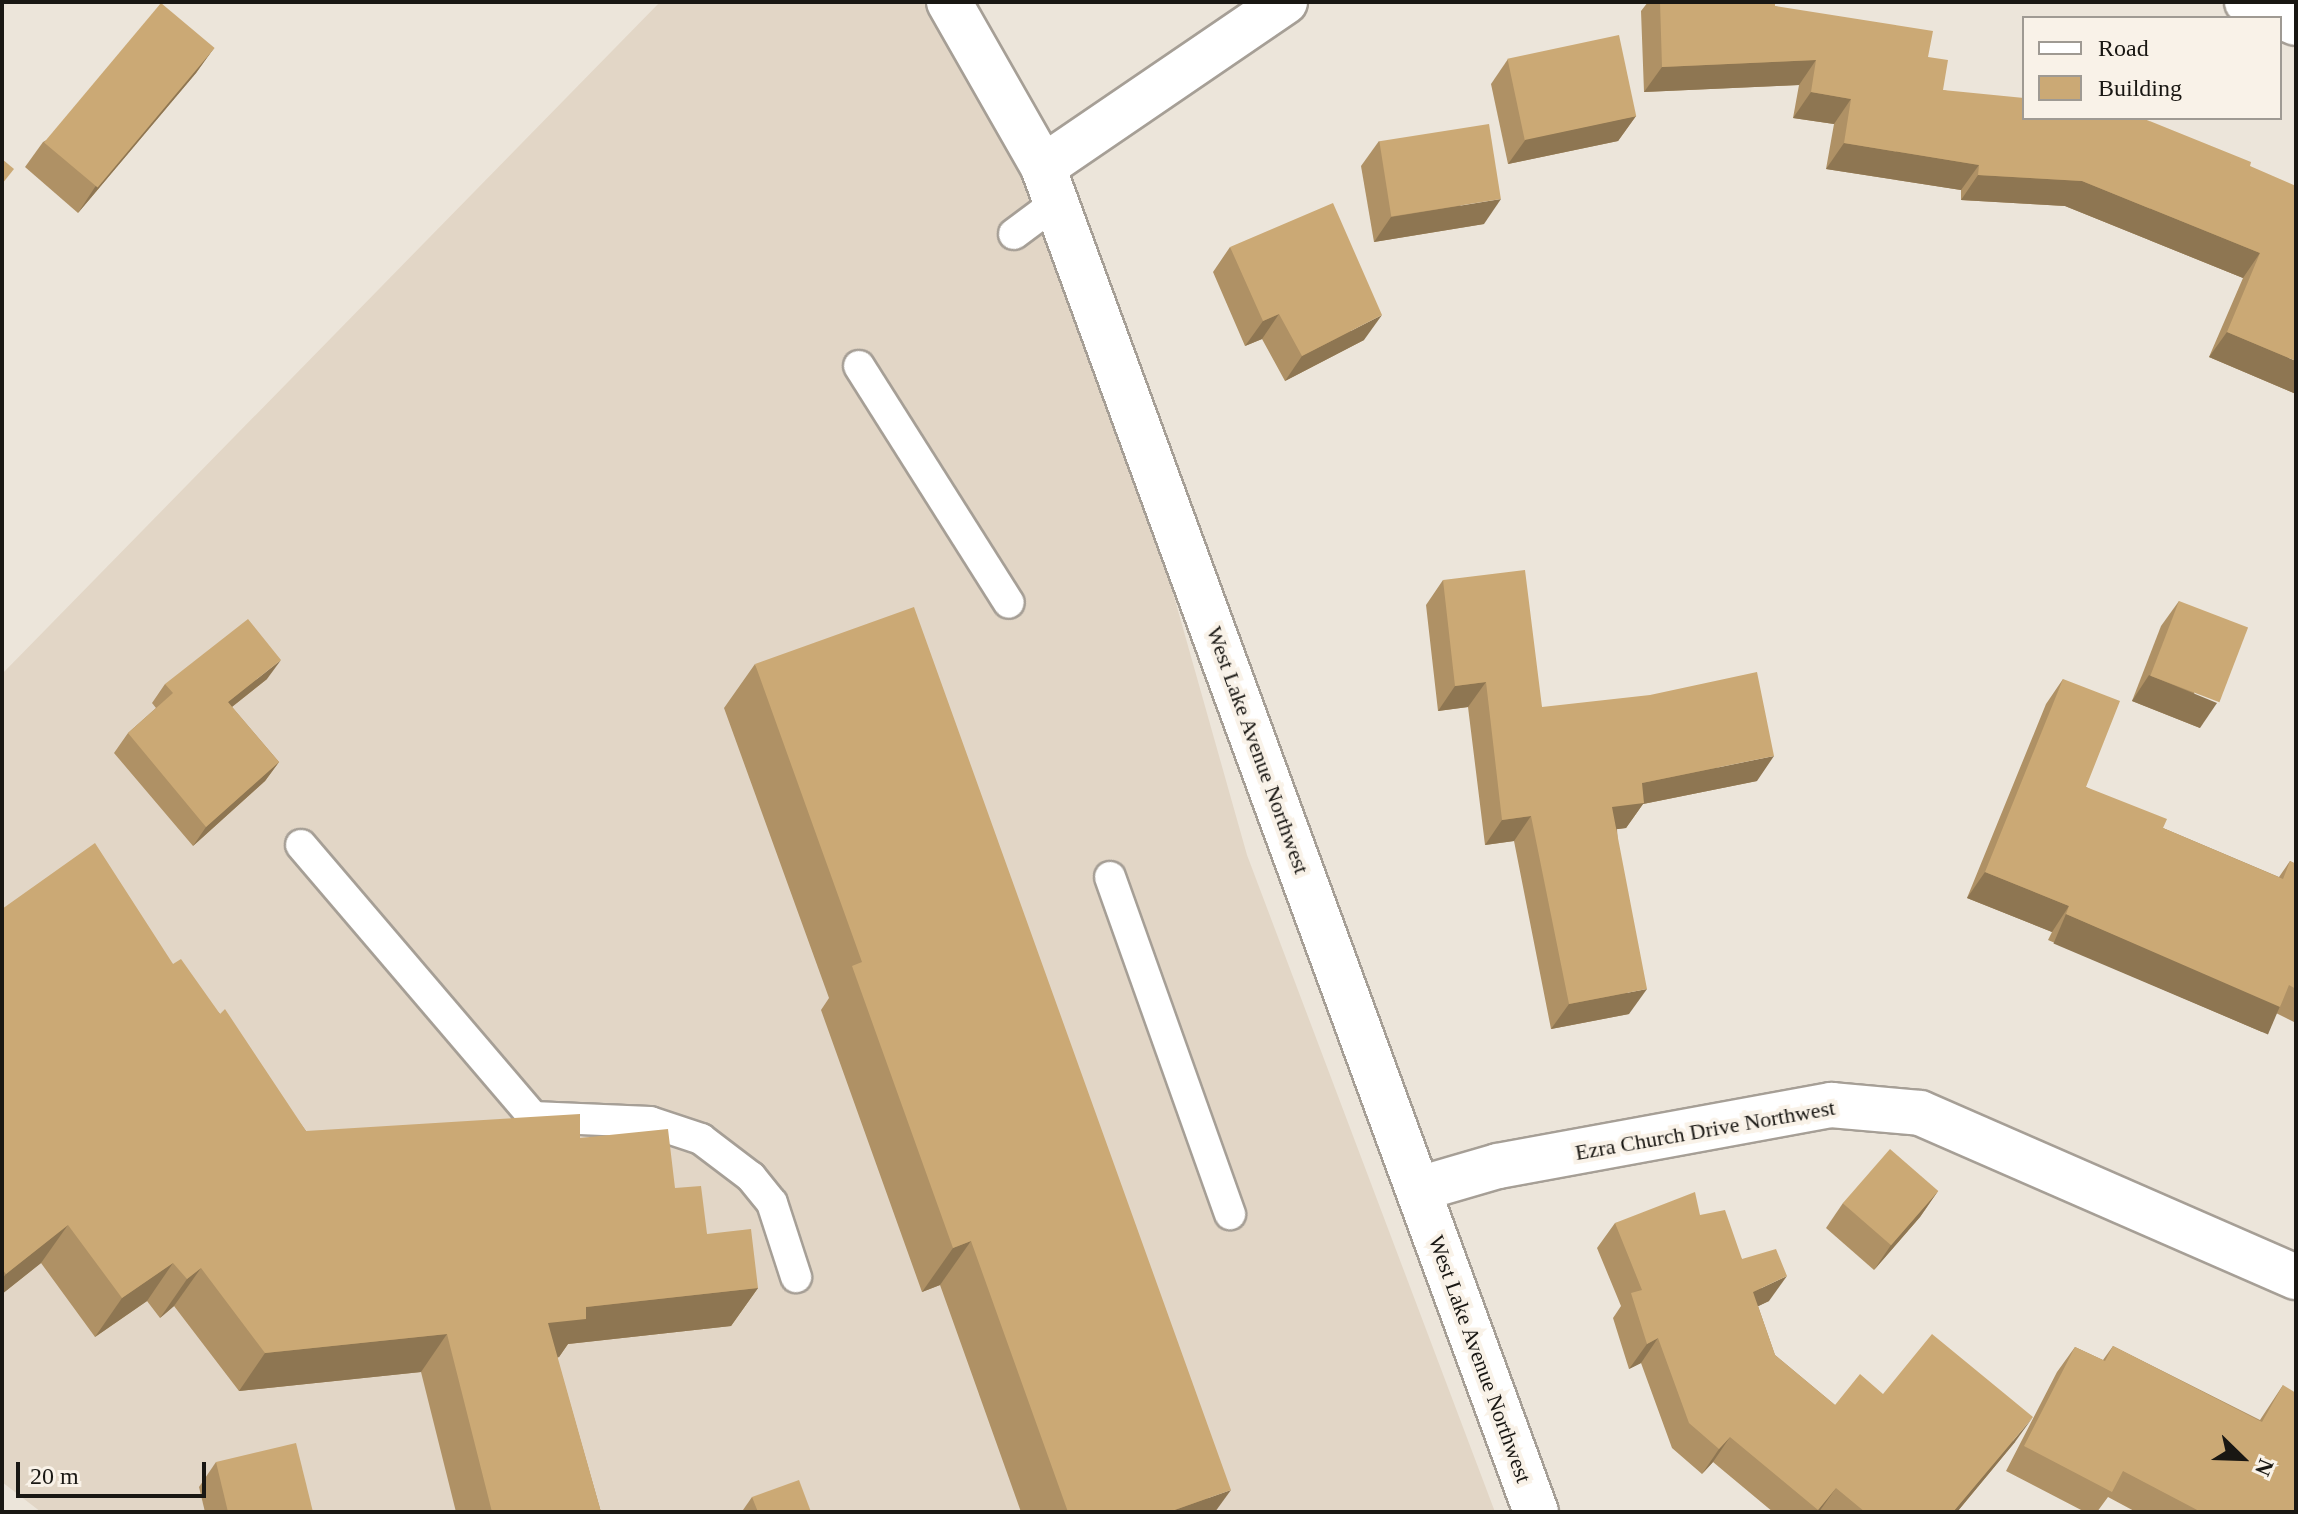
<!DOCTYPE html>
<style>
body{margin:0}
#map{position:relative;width:2298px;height:1514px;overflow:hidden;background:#ece5da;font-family:"Times New Roman",serif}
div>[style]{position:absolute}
.built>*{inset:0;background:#e2d6c6}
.roads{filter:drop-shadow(2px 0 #a69f96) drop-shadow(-2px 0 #a69f96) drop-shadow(0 2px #a69f96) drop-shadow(0 -2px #a69f96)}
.service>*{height:30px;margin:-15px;padding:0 15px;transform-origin:15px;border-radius:15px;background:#fff}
.minor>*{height:44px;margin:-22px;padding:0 22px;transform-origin:22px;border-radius:22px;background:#fff}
.tertiary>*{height:44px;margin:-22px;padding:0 22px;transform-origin:22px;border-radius:22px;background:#fff}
.wall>*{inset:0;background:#af9165}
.shaded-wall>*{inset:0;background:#8e7652;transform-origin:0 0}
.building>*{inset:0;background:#cba975;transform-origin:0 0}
span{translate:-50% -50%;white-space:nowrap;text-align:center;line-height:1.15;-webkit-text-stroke:8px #f9f2e8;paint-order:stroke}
.street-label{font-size:22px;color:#191713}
.frame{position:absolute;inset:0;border:4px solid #191713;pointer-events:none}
.legend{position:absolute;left:2022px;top:16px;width:260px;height:104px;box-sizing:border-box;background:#f9f2e8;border:2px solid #9f9a93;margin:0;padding:10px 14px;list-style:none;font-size:24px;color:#191713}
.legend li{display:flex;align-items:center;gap:16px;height:40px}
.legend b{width:40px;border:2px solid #9f9a93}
.north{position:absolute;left:2202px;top:1418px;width:80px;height:80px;-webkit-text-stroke:6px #f9f2e8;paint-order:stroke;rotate:113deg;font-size:22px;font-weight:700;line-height:32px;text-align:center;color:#191713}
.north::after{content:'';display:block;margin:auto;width:28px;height:36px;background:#191713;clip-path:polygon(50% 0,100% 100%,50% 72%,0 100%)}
.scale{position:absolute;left:16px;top:1462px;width:190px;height:36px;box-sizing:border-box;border:4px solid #191713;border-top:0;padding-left:10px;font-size:24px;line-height:28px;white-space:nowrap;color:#191713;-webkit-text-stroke:6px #f9f2e8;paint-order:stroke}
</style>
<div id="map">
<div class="built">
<div style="clip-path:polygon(660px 2px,939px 2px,1061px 196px,1247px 855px,1495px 1512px,41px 1512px,2px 1482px,2px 674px)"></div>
</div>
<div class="roads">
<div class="service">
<div style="left:1014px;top:234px;width:54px;rotate:-36.7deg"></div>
<div style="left:859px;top:366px;width:280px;rotate:57.7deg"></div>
<div style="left:301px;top:845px;width:358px;rotate:49.5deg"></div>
<div style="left:533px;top:1117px;width:117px;rotate:2.4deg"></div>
<div style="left:650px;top:1122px;width:54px;rotate:18.4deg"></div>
<div style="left:701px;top:1139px;width:63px;rotate:37.2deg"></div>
<div style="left:751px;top:1177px;width:33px;rotate:51deg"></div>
<div style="left:772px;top:1203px;width:78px;rotate:72deg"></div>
<div style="left:1110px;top:877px;width:358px;rotate:70.4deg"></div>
</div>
<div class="minor">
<div style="left:2247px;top:2px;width:53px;rotate:23.2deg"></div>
<div style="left:1043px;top:167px;width:293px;rotate:-34.3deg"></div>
<div style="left:1419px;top:1189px;width:82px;rotate:-16.2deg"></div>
<div style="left:1498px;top:1166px;width:339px;rotate:-10.4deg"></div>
<div style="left:1831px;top:1105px;width:89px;rotate:5.1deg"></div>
<div style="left:1920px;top:1113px;width:410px;rotate:23.6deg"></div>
</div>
<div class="tertiary">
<div style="left:949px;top:2px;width:190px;rotate:60.3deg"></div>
<div style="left:1043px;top:167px;width:1433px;rotate:69.87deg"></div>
</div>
</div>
<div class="wall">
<div style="clip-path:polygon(1648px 2px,1775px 2px,1775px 6px,1928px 57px,1943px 90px,2250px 166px,2296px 394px,2209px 357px,2243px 278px,2065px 206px,1961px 200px,1961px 190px,1826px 169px,1834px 124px,1793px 118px,1799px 85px,1644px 92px,1641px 11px)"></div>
<div style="clip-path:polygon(214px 48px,196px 73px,78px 213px,25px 167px,43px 142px)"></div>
<div style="clip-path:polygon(1508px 59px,1636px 116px,1618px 141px,1508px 164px,1491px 84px)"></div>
<div style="clip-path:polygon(1379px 141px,1484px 224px,1374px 242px,1361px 166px)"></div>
<div style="clip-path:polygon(1230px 247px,1364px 340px,1285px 381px,1262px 339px,1245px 346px,1213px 272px)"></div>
<div style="clip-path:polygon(1443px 580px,1542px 707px,1757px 781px,1643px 804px,1626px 828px,1617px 829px,1629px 1014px,1551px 1029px,1514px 841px,1485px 845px,1468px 707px,1438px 711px,1426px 605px)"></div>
<div style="clip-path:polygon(2179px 601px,2200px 728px,2132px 701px,2161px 626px)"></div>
<div style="clip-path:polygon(755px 664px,1215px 1512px,1021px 1512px,940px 1285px,922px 1292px,821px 1010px,829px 998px,724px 708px)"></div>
<div style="clip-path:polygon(267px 679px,232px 707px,279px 762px,265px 781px,193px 846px,114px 753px,128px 733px,156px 708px,152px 703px,165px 684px)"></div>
<div style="clip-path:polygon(2063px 679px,2086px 787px,2163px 828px,2279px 877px,2290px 861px,2296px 864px,2296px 1023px,2276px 1013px,2262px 1032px,2048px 940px,2052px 932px,1967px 898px,2046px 704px)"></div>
<div style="clip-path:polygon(2px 909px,173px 964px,220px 1014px,306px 1131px,580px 1138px,675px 1188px,707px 1234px,758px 1288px,731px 1326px,568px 1344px,559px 1357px,557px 1358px,601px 1512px,456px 1512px,421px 1372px,239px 1391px,174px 1306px,160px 1318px,147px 1301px,95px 1337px,41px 1263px,2px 1294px)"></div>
<div style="clip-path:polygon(1938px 1191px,1920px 1217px,1874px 1270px,1826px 1228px,1843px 1203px)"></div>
<div style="clip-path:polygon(1700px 1215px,1742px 1259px,1769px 1301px,1758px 1306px,1775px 1355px,1835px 1405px,1883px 1394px,2015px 1442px,1957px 1512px,1773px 1512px,1713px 1462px,1702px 1474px,1672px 1448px,1641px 1363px,1629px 1369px,1613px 1318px,1621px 1306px,1597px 1248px,1615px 1223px)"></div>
<div style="clip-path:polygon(2113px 1346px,2260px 1420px,2283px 1385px,2296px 1512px,2136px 1512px,2108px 1497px,2097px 1512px,2085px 1512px,2006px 1471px,2057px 1372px,2075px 1347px,2103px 1360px)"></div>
<div style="clip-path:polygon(216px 1462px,313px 1512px,205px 1512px,199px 1487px)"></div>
<div style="clip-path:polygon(752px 1497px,811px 1512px,744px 1512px,743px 1510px)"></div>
</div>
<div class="shaded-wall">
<div style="clip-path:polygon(214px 48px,196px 73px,78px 213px,95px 187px)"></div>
<div style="clip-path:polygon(1816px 60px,1799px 85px,1644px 92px,1662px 67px)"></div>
<div style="clip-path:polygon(1811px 92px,1851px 99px,1834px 124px,1793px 118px)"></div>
<div style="clip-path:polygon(1636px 116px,1618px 141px,1508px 164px,1526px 139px)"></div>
<div style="clip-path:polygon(1844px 143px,1979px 165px,1961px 190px,1826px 169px)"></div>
<div style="clip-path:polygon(1978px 175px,2082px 181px,2260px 253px,2243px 278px,2065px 206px,1961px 200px)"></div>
<div style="clip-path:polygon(1501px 199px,1484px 224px,1374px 242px,1391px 217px)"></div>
<div style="clip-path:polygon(1279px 314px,1262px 339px,1245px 346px,1263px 321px)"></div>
<div style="clip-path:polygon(1382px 315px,1364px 340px,1285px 381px,1302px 356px)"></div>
<div style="clip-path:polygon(2227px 332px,2296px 361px,2296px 394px,2209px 357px)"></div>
<div style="clip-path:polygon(281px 660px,267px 679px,214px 721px,228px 702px)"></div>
<div style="clip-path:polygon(2149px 675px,2217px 703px,2200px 728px,2132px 701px)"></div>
<div style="clip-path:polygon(1486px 682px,1468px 707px,1438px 711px,1455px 686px)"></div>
<div style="clip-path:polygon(1774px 756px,1757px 781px,1643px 804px,1626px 828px,1595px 832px,1612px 807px,1642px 783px)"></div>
<div style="clip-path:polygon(279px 762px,265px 781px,193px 846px,206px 827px)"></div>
<div style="clip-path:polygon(1531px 816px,1514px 841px,1485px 845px,1502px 820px)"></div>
<div style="clip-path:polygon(1985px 872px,2069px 906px,2052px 932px,1967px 898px)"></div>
<div style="left:2066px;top:914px;width:233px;height:32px;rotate:23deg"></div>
<div style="clip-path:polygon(1647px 989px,1629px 1014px,1551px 1029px,1569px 1004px)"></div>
<div style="clip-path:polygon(1938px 1191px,1920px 1217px,1874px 1270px,1891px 1245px)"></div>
<div style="clip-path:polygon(68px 1225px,41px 1263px,2px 1294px,2px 1279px,6px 1274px)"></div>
<div style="clip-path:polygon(971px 1241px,940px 1285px,922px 1292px,953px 1248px)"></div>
<div style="clip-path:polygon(173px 1263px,147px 1301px,95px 1337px,122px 1298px)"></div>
<div style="clip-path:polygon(201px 1268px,174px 1306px,160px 1318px,187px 1279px)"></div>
<div style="clip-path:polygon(1787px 1276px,1769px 1301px,1736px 1317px,1753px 1292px)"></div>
<div style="clip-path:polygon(758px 1288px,731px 1326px,568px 1344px,559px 1357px,521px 1361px,548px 1323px,586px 1307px)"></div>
<div style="clip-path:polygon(447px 1334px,421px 1372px,239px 1391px,265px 1353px)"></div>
<div style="clip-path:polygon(1658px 1338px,1641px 1363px,1629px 1369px,1647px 1344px)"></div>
<div style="clip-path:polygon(2033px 1417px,2015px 1442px,1957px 1512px,1953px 1512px)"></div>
<div style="clip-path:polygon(1730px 1437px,1713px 1462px,1702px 1474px,1719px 1449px)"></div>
<div style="clip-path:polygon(1836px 1488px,1819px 1512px,1816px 1512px,1818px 1510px)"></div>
<div style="clip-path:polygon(1231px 1490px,1215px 1512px,1169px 1512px)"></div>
</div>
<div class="building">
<div style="clip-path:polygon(1660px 2px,1775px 2px,1775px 6px,1933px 31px,1928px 57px,1948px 60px,1943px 90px,2024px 98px,2024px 118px,2142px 118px,2251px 162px,2250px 166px,2296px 186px,2296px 361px,2227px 332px,2260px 253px,2082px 181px,1978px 175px,1979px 165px,1844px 143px,1851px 99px,1811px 92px,1816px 60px,1662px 67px)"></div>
<div style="left:161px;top:3px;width:70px;height:182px;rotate:40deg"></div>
<div style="left:1619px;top:35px;width:83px;height:114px;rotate:78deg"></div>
<div style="left:1489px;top:124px;width:76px;height:111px;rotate:81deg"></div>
<div style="clip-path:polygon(2px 159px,14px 169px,2px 184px)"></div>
<div style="clip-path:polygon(1333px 203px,1382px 315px,1302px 356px,1279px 314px,1263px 321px,1230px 247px)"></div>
<div style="clip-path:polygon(1525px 570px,1542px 707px,1650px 695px,1757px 672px,1774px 756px,1642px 783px,1644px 803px,1612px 807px,1647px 989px,1569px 1004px,1531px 816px,1502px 820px,1486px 682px,1455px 686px,1443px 580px)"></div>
<div style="left:2179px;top:601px;width:74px;height:80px;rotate:21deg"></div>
<div style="clip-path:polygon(914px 607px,1231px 1490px,1169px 1512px,1068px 1512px,971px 1241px,953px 1248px,852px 966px,862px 962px,755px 664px)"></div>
<div style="clip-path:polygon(248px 619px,281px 660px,228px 702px,279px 762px,206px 827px,128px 733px,173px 693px,165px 684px)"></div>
<div style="clip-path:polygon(2063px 679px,2120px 701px,2086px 787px,2167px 819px,2163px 828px,2283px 879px,2290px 861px,2296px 864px,2296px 989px,2289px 985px,2280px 1007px,2066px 914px,2069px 906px,1985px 872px)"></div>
<div style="clip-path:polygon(95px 843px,173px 964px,181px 959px,220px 1014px,225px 1009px,306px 1131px,580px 1114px,580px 1138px,668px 1129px,675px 1188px,701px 1186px,707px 1234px,751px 1229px,758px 1288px,586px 1307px,586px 1319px,548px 1323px,601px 1512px,492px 1512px,447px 1334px,265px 1353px,201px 1268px,187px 1279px,173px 1263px,122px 1298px,68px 1225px,6px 1274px,2px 1269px,2px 909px)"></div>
<div style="left:1890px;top:1149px;width:64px;height:72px;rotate:41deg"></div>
<div style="clip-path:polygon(1695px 1192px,1700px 1215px,1725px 1210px,1742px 1259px,1776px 1249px,1787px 1276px,1753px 1292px,1775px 1355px,1835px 1405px,1860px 1374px,1883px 1394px,1932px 1334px,2033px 1417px,1953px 1512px,1865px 1512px,1836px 1488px,1818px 1510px,1730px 1437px,1719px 1449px,1689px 1423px,1658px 1338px,1647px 1344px,1631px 1293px,1642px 1290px,1615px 1223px)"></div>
<div style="clip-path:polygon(2113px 1346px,2262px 1422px,2283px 1385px,2296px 1393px,2296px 1512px,2201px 1512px,2123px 1471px,2112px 1492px,2024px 1446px,2075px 1347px,2105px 1361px)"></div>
<div style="clip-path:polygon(296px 1443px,313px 1512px,228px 1512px,216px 1462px)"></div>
<div style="clip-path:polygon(799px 1480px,811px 1512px,758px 1512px,752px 1497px)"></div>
</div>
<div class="street-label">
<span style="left:1258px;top:750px;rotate:70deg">West Lake Avenue Northwest</span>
<span style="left:1705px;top:1130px;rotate:-10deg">Ezra Church Drive Northwest</span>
<span style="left:1480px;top:1359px;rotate:70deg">West Lake Avenue Northwest</span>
</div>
<div class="frame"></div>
<ul class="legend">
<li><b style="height:10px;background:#fff"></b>Road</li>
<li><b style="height:22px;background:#cba975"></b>Building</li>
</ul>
<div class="north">N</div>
<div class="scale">20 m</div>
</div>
